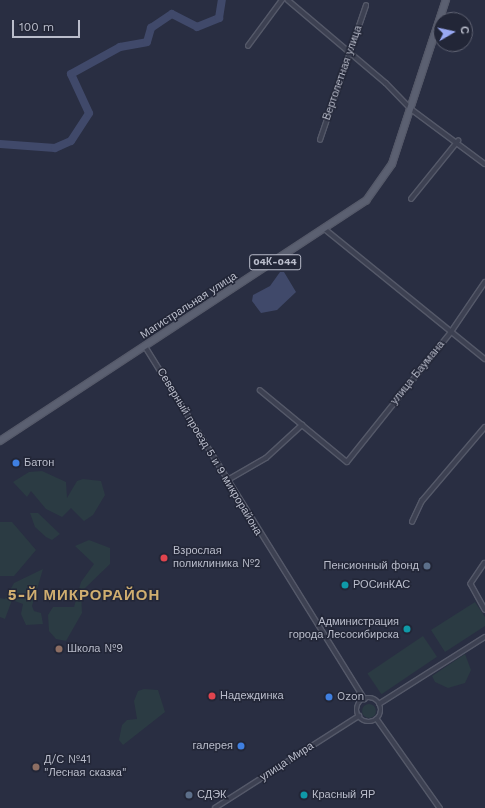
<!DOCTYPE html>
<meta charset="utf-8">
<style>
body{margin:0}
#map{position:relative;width:485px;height:808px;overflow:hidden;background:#292e42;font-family:"Work Sans",sans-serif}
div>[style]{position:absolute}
.green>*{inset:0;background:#2b3b43;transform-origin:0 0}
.round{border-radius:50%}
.water>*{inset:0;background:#40496a}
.river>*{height:8px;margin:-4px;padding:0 4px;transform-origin:4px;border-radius:4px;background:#40496a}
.roads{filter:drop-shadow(1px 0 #555969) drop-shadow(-1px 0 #555969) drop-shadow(0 1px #555969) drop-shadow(0 -1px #555969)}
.street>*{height:3.5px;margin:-1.75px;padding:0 1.75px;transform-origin:1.75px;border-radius:1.75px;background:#3d4152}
.street>.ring{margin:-1.75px;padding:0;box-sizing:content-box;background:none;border:3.5px solid #3d4152;border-radius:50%}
.primary>*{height:5.5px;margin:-2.75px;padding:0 2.75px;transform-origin:2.75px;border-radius:2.75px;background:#5b6071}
.dots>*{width:11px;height:11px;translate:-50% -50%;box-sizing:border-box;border:2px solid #222637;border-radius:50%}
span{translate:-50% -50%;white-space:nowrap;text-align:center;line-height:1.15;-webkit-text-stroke:3px #222637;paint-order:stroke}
.shield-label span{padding:1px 3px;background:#222637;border:1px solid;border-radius:3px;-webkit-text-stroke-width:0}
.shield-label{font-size:10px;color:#babdcb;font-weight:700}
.street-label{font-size:11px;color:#babdcb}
.poi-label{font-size:11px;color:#babdcb}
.left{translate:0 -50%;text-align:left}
.right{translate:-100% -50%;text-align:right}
.district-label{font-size:15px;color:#d0ae70;font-weight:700;letter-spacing:1px}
.north{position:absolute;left:433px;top:12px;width:40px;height:40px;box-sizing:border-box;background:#222637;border:1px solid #5f6272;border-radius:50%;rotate:81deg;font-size:11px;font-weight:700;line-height:16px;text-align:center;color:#babdcb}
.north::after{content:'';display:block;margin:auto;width:14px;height:18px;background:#98a8f2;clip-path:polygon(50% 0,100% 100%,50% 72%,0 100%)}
.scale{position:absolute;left:12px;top:20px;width:68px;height:18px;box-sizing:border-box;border:2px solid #babdcb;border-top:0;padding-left:5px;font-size:12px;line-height:14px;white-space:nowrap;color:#babdcb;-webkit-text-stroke:3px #222637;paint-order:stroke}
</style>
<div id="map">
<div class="green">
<div style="clip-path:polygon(42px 471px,66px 482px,67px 498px,77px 481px,83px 479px,101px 481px,105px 495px,93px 515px,84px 521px,71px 508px,62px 517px,46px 509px,31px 491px,27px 497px,13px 482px,29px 472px)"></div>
<div style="clip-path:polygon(30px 513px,38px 513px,60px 534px,52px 540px,46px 537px,35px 527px)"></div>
<div style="clip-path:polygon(0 522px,12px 522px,36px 550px,14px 576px,0 576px)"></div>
<div style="clip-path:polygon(89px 540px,110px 548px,110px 564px,81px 592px,82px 613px,66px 641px,56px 639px,49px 631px,48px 615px,53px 607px,74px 607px,81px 582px,94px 564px,75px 546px)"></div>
<div style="clip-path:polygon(43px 569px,32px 606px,34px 611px,41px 613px,43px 624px,26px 625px,21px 614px,23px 604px,12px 600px,5px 619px,0 617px,0 598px,5px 599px,14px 583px)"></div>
<div style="clip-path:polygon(475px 602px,485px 617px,485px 626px,445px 652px,431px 630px)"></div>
<div style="left:423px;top:636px;width:25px;height:67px;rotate:56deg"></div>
<div style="clip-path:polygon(465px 654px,471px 670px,465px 683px,448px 688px,435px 682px,432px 676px)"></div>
<div style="clip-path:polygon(144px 689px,158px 690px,165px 712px,123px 745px,119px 740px,122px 725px,127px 720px,137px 719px,134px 701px,138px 691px)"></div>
<div class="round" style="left:362px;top:704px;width:14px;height:14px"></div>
</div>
<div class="water">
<div style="clip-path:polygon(280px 272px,284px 272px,296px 292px,277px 310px,261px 313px,252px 301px,253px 295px,270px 286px)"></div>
</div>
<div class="river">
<div style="left:0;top:144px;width:55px;rotate:4.2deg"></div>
<div style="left:55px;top:148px;width:17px;rotate:-24deg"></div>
<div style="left:71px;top:141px;width:33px;rotate:-57deg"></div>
<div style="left:89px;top:113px;width:43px;rotate:-114.8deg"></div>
<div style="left:71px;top:74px;width:56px;rotate:-28.9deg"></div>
<div style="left:120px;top:47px;width:27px;rotate:-10deg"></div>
<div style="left:147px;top:42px;width:15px;rotate:-74deg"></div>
<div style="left:151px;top:28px;width:25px;rotate:-34deg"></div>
<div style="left:172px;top:14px;width:28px;rotate:27deg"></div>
<div style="left:197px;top:27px;width:24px;rotate:-22deg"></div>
<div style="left:219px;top:18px;width:18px;rotate:-81deg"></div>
</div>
<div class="roads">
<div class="street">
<div style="left:288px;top:0;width:128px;rotate:40.3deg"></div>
<div style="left:386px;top:83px;width:36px;rotate:46deg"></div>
<div style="left:411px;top:109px;width:92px;rotate:36.6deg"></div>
<div style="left:248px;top:46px;width:57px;rotate:-53.5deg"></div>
<div style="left:320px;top:140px;width:142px;rotate:-71.1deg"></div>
<div style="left:411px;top:199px;width:75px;rotate:-51deg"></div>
<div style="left:325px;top:229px;width:206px;rotate:39.1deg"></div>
<div style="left:145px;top:346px;width:416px;rotate:58.1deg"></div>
<div style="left:260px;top:390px;width:113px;rotate:39.6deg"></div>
<div style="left:347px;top:462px;width:166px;rotate:-51.3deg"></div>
<div style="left:451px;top:332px;width:60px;rotate:-55.8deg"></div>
<div style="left:226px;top:481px;width:46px;rotate:-29.9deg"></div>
<div style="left:266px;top:458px;width:49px;rotate:-42.5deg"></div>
<div style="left:412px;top:522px;width:23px;rotate:-65deg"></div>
<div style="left:422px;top:501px;width:97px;rotate:-49.6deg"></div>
<div style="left:485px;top:563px;width:25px;rotate:124deg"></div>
<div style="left:471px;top:584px;width:29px;rotate:61deg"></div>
<div class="ring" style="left:357px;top:698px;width:20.5px;height:20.5px"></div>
<div style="left:379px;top:704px;width:125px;rotate:-32.3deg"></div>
<div style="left:377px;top:719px;width:109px;rotate:54.7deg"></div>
<div style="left:215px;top:808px;width:171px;rotate:-32.6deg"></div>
</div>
<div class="primary">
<div style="left:0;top:441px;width:438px;rotate:-33.3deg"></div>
<div style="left:366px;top:201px;width:45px;rotate:-54.9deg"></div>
<div style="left:392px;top:164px;width:173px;rotate:-71.8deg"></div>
</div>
</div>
<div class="dots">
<div style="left:16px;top:463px;background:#3f7fe0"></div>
<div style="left:164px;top:558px;background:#e0444e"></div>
<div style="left:427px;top:566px;background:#5c6f8a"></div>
<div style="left:345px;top:585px;background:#0f9aa8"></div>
<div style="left:407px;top:629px;background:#0f9aa8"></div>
<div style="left:59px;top:649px;background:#8d6e63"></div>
<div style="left:212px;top:696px;background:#e0444e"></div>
<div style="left:329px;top:697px;background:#3f7fe0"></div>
<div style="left:241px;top:746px;background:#3f7fe0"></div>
<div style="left:36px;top:767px;background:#8d6e63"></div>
<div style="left:189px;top:795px;background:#5c6f8a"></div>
<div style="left:304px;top:795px;background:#0f9aa8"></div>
</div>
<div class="shield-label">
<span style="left:275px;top:262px">04К-044</span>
</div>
<div class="street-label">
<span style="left:343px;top:73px;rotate:-71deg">Вертолетная улица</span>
<span style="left:189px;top:306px;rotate:-33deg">Магистральная улица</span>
<span style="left:418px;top:373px;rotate:-51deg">улица Баумана</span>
<span style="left:209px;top:452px;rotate:59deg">Северный проезд 5 и 9 микрорайона</span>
<span style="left:287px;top:762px;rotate:-33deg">улица Мира</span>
</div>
<div class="poi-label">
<span class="left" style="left:24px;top:463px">Батон</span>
<span class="left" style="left:173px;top:558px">Взрослая<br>поликлиника №2</span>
<span class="right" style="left:419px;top:566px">Пенсионный фонд</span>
<span class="left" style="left:353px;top:585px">РОСинКАС</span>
<span class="right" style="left:399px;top:629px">Администрация<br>города Лесосибирска</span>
<span class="left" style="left:67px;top:649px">Школа №9</span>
<span class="left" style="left:220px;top:696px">Надеждинка</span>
<span class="left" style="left:337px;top:697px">Ozon</span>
<span class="right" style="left:233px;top:746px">галерея</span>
<span class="left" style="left:44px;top:767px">Д/С №41<br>"Лесная сказка"</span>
<span class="left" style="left:197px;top:795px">СДЭК</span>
<span class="left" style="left:312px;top:795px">Красный ЯР</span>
</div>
<div class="district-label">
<span style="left:84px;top:596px">5-Й МИКРОРАЙОН</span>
</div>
<div class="north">С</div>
<div class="scale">100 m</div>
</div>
